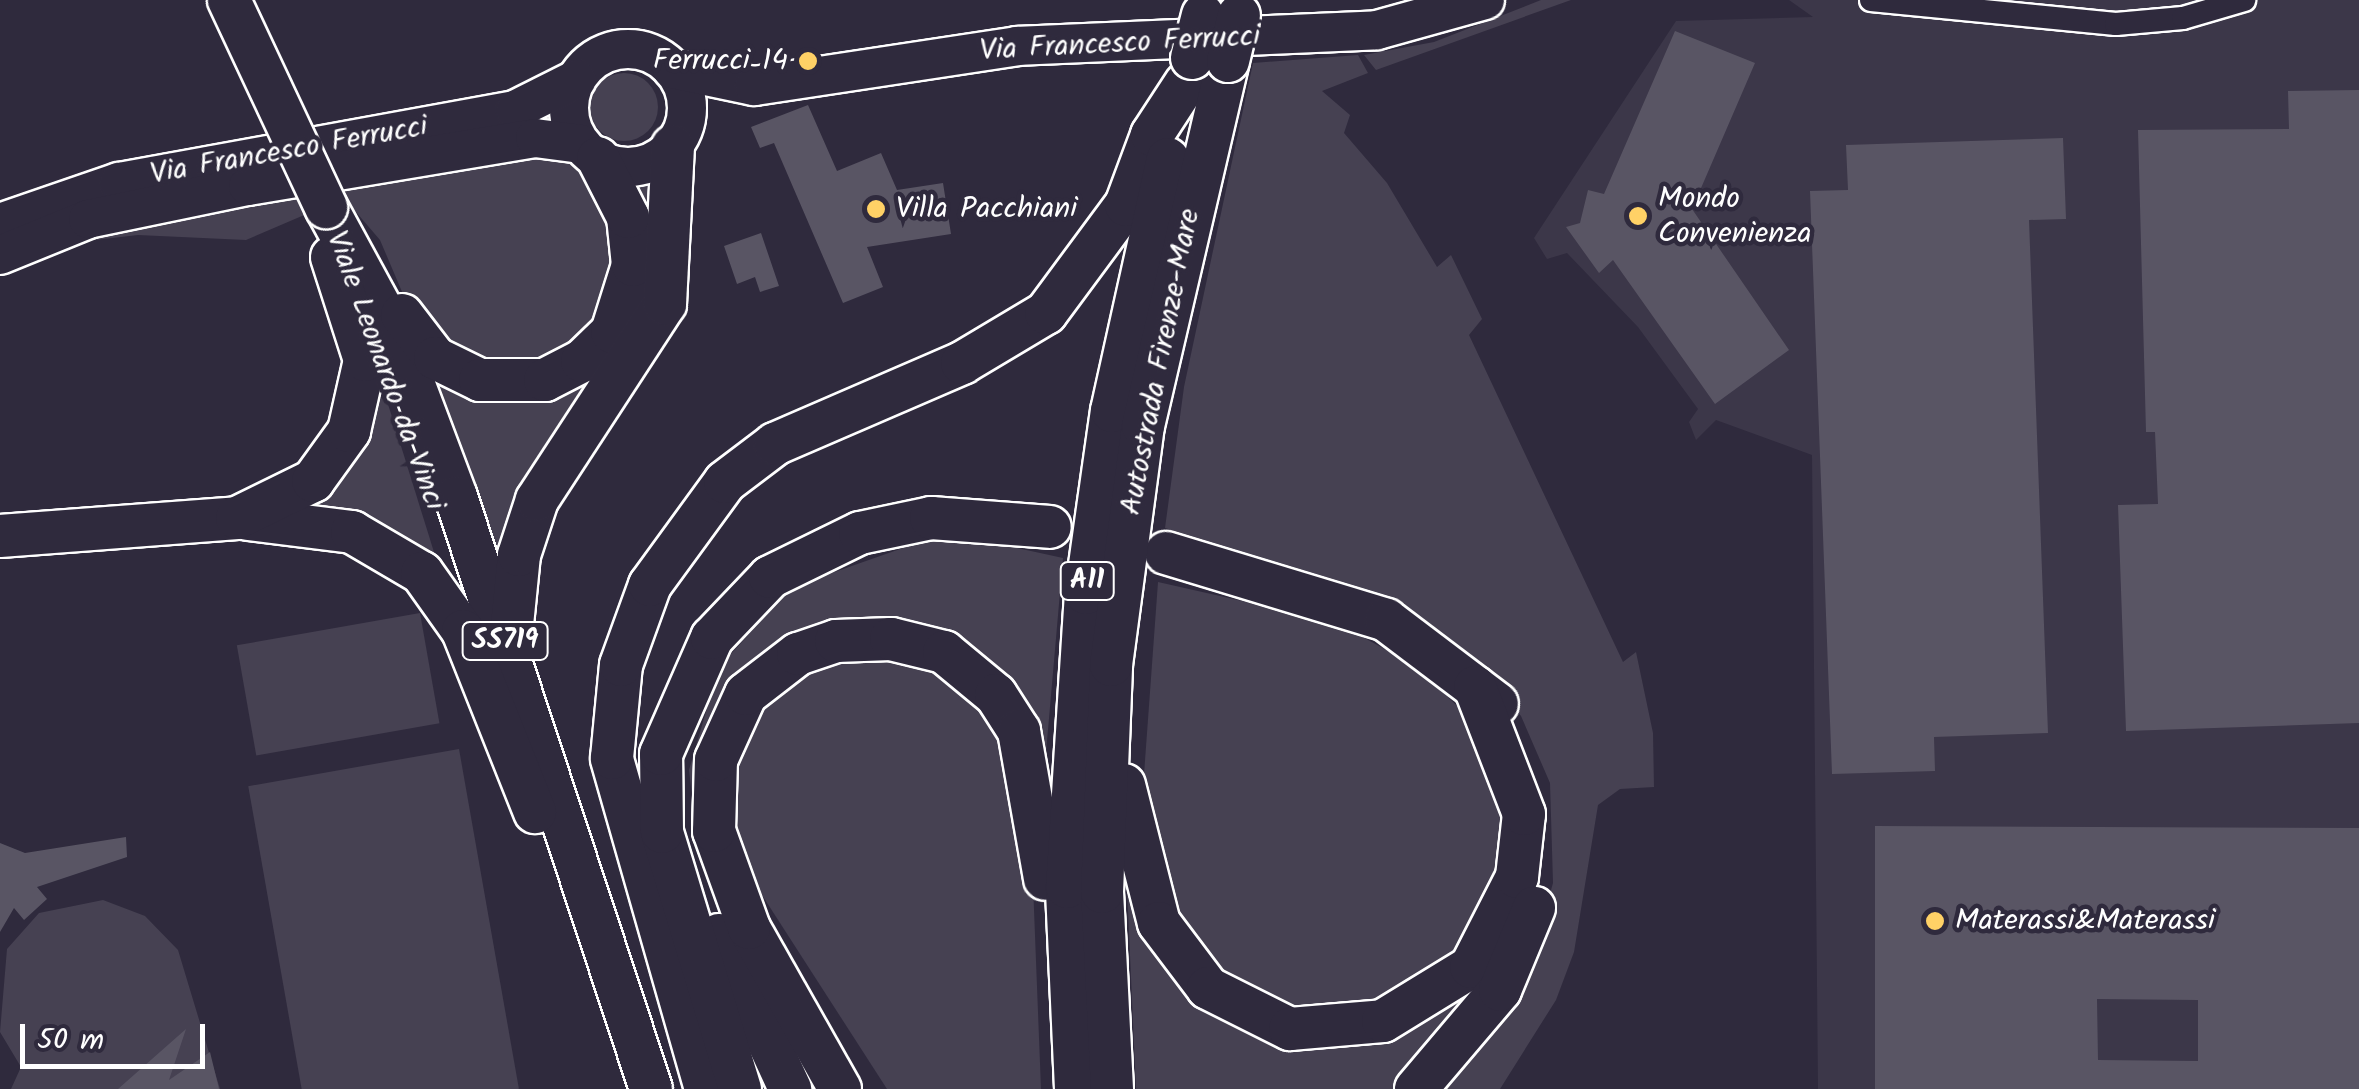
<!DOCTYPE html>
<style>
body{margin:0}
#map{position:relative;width:2359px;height:1089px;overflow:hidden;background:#2f2a3d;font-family:Kalam,sans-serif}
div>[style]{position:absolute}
.built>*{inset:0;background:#3c3749}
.green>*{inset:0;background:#464152;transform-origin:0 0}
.round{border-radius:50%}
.building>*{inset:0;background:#595564}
.roads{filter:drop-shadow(2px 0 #fff) drop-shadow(-2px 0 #fff) drop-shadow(0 2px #fff) drop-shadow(0 -2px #fff)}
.street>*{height:22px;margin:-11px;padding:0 11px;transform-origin:11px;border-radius:11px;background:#2f2a3d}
.primary>*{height:38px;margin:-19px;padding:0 19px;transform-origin:19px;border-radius:19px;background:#2f2a3d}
.primary>.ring{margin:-19px;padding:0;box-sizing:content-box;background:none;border:38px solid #2f2a3d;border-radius:50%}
.highway>*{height:42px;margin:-21px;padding:0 21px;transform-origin:21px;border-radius:21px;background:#2f2a3d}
.bridges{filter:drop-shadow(2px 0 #fff) drop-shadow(-2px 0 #fff) drop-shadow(0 2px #fff) drop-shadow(0 -2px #fff)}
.highway-bridge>*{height:42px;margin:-21px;padding:0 21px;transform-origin:21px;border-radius:21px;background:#2f2a3d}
.dots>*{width:28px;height:28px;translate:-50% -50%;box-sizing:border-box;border:5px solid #2f2a3d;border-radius:50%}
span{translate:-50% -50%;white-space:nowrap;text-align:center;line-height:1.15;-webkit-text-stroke:9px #2f2a3d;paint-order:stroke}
.shield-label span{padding:2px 8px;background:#2f2a3d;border:2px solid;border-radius:8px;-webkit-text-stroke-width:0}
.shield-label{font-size:28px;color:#fff;font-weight:700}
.street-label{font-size:30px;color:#fff}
.poi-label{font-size:30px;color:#fff}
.right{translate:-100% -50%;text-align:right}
.left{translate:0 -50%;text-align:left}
.scale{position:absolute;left:20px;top:1024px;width:185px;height:45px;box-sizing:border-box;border:5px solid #fff;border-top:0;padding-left:12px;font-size:30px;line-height:35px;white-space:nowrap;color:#fff;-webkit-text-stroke:8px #2f2a3d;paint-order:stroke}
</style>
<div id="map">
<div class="built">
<div style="clip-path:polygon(1789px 0,2359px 0,2359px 1089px,1818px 1089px,1812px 455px,1716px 420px,1696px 440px,1689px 422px,1698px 409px,1638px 327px,1567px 253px,1547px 259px,1534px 238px,1676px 21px,1813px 17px)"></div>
</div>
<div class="green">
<div style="clip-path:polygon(1541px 0,1571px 0,1376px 70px,1364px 55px,1434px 42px)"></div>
<div style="clip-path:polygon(1358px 55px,1368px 73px,1322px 91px,1350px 115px,1344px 133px,1387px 183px,1437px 267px,1451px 255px,1482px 319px,1469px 335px,1623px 662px,1636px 652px,1653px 733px,1654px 787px,1620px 789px,1598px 805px,1574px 952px,1556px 1000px,1500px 1089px,1433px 1089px,1544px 915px,1553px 883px,1550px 783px,1521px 716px,1480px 665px,1425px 623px,1335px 580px,1165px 528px,1184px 387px,1253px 63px)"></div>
<div class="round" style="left:590px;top:73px;width:68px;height:68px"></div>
<div style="clip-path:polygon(569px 153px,604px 189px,621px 280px,575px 351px,492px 372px,414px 320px,380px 240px,344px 198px,246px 240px,138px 235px,35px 247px,342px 178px)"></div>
<div style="clip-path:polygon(666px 171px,665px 259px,501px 567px,424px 378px,597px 364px,626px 187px)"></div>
<div style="clip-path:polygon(379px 397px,387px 401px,438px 565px,303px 503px)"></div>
<div style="clip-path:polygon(920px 542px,989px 542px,1063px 558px,1045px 764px,969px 655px,766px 661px,709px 861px,700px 863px,689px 770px,719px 667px,792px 587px)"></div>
<div style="clip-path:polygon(1158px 582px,1335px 622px,1414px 665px,1471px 719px,1505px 780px,1497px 904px,1419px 996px,1288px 1015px,1190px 950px,1142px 802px)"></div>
<div style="left:420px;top:613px;width:112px;height:186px;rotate:80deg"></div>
<div style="clip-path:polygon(916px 657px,993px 712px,1033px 884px,1041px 1089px,887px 1089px,731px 847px,739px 725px,819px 659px)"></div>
<div style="left:459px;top:749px;width:345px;height:214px;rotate:80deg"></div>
<div style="clip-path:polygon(1127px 888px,1294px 1042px,1510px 938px,1402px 1089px,1136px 1089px)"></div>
<div style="clip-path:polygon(103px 900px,145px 916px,178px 950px,220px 1089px,11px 1089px,21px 1067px,0 1032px,7px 949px,39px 913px)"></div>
</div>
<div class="building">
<div style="clip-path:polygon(1675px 31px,1755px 63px,1692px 209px,1789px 350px,1715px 404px,1613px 260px,1599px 273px,1566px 227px,1580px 223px,1588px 190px,1604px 194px)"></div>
<div style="clip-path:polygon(2359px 90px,2359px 723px,2126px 731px,2118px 505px,2158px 504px,2155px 432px,2146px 432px,2138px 130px,2289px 129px,2288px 91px)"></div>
<div style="clip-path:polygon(808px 105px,837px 171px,881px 153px,897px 190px,943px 183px,951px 234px,867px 247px,883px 287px,843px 303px,774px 143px,760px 148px,751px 127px)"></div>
<div style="clip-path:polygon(2063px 138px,2066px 219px,2029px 220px,2048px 733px,1934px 737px,1935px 771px,1832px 774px,1810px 191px,1848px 190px,1846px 145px)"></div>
<div style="clip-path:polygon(761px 233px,779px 286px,760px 292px,755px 277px,737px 284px,724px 246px)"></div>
<div style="clip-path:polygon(evenodd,1875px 826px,2359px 828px,2359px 1089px,1875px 1089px,1875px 826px,2097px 999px,2198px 1000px,2198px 1061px,2098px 1060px,2097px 999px)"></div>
<div style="clip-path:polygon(126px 837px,127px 857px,37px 887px,47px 899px,24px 920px,14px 908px,0 932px,0 843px,25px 853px)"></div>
<div style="clip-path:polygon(186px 1029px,169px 1080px,210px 1052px,219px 1089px,118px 1089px)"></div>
</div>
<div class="roads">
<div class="street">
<div style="left:1871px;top:0;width:246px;rotate:5.6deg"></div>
<div style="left:2116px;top:24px;width:67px;rotate:-5.1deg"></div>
<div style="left:2183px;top:18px;width:64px;rotate:-16.4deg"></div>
</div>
<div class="primary">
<div class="ring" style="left:569px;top:49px;width:80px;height:80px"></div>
<div style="left:672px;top:69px;width:84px;rotate:11.7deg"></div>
<div style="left:754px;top:86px;width:266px;rotate:-8.6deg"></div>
<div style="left:1017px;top:46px;width:360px;rotate:-2.5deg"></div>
<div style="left:1377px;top:30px;width:112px;rotate:-15.5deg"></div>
<div style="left:0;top:223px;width:126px;rotate:-19deg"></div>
<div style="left:119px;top:182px;width:402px;rotate:-10.3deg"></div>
<div style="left:515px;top:110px;width:69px;rotate:-26.6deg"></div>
<div style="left:0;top:255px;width:95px;rotate:-22.2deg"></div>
<div style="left:88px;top:219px;width:163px;rotate:-11.7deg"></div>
<div style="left:248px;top:186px;width:291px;rotate:-9.5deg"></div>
<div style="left:535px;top:138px;width:46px;rotate:7.4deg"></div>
</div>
<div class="highway">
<div style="left:326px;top:207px;width:142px;rotate:61.5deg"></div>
<div style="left:394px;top:332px;width:176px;rotate:69.4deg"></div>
<div style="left:456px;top:497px;width:623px;rotate:71.77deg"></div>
<div style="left:402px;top:315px;width:54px;rotate:52.5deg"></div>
<div style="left:435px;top:358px;width:50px;rotate:26.1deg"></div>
<div style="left:480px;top:380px;width:65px"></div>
<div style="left:545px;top:380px;width:42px;rotate:-27.2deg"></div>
<div style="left:582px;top:361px;width:42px;rotate:-44deg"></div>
<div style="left:612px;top:332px;width:70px;rotate:-72.6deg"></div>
<div style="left:633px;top:265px;width:48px;rotate:-95.9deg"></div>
<div style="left:628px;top:217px;width:66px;rotate:-117deg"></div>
<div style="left:248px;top:519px;width:105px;rotate:7.1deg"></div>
<div style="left:352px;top:532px;width:81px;rotate:30.4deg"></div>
<div style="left:422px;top:573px;width:71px;rotate:54.7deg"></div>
<div style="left:463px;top:631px;width:195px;rotate:68.3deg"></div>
<div style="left:0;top:536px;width:238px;rotate:-4.3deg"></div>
<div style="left:237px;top:518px;width:85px;rotate:-26deg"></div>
<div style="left:313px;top:481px;width:62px;rotate:-54.2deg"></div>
<div style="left:349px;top:431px;width:73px;rotate:-77.3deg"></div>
<div style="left:365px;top:360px;width:108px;rotate:-107.8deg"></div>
<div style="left:1166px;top:553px;width:230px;rotate:16.9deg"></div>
<div style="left:1386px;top:620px;width:139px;rotate:37.1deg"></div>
<div style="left:511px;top:635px;width:80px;rotate:-84.3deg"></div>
<div style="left:519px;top:555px;width:58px;rotate:-71.9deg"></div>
<div style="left:537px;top:500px;width:234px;rotate:-56.9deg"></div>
<div style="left:665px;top:304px;width:158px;rotate:-87.1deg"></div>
<div style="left:1124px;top:785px;width:142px;rotate:75.8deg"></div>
<div style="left:1159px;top:923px;width:81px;rotate:53deg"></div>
<div style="left:1208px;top:988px;width:92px;rotate:26.6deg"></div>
<div style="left:1290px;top:1029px;width:93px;rotate:-4.9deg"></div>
<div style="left:1383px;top:1021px;width:103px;rotate:-31.5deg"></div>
<div style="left:1471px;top:967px;width:101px;rotate:-62.9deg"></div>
<div style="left:1517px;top:877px;width:63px;rotate:-83.7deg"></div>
<div style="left:1524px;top:814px;width:136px;rotate:-111.1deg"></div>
<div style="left:719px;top:935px;width:170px;rotate:65.2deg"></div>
<div style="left:706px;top:1089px;width:344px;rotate:-105.9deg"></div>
<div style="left:612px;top:758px;width:93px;rotate:-84.5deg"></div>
<div style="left:621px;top:665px;width:85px;rotate:-70.1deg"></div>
<div style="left:650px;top:585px;width:127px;rotate:-53.9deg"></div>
<div style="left:725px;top:482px;width:63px;rotate:-37.2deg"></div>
<div style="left:775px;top:444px;width:204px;rotate:-23.4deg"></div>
<div style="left:962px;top:363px;width:98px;rotate:-30.8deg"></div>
<div style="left:1046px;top:313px;width:134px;rotate:-53.5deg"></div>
<div style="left:1126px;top:205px;width:75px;rotate:-69.6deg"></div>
<div style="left:1152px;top:135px;width:62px;rotate:-56.8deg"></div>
<div style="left:740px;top:1089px;width:269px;rotate:-106.9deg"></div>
<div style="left:662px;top:832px;width:78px;rotate:-90.7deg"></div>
<div style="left:661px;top:754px;width:127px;rotate:-66.3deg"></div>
<div style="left:712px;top:638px;width:84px;rotate:-46.4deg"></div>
<div style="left:770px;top:577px;width:100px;rotate:-26.1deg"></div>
<div style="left:860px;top:533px;width:73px;rotate:-11.9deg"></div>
<div style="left:931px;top:518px;width:119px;rotate:4.3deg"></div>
<div style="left:840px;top:1089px;width:185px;rotate:-119.5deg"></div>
<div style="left:749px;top:928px;width:103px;rotate:-109.8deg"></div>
<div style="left:714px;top:831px;width:71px;rotate:-88.4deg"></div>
<div style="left:716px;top:760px;width:72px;rotate:-65.6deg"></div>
<div style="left:746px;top:694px;width:66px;rotate:-37.6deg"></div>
<div style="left:798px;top:654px;width:40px;rotate:-18.9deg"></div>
<div style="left:836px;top:641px;width:55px;rotate:-2.1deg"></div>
<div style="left:891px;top:639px;width:55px;rotate:13.8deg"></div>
<div style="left:944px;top:652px;width:67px;rotate:39.6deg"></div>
<div style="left:996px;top:695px;width:43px;rotate:57.4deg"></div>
<div style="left:1019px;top:731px;width:150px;rotate:80deg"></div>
<div style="left:1076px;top:1089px;width:202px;rotate:-92.6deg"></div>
<div style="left:1067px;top:887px;width:295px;rotate:-86.3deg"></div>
<div style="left:1086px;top:593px;width:184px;rotate:-81.9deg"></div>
<div style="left:1112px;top:411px;width:258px;rotate:-77.5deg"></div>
<div style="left:1112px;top:1089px;width:197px;rotate:-92.9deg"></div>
<div style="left:1102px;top:892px;width:227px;rotate:-87.7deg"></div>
<div style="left:1111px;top:665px;width:241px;rotate:-82.4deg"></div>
<div style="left:1143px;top:426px;width:375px;rotate:-76.9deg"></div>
<div style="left:1416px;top:1089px;width:130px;rotate:-49.7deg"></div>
<div style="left:1500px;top:990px;width:89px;rotate:-67.5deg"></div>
</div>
</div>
<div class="bridges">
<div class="highway-bridge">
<div style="left:229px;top:0;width:229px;rotate:64.9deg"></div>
<div style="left:1192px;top:58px;width:44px;rotate:-75.7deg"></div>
<div style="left:1228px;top:61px;width:47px;rotate:-76.6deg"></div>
</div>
</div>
<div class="dots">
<div style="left:808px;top:61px;background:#ffd166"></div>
<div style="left:876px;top:209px;background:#ffd166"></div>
<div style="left:1638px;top:216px;background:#ffd166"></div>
<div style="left:1935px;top:921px;background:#ffd166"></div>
</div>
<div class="shield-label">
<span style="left:1087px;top:581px">A11</span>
<span style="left:505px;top:641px">SS719</span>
</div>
<div class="street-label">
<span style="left:1120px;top:44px;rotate:-3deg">Via Francesco Ferrucci</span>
<span style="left:289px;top:151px;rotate:-10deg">Via Francesco Ferrucci</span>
<span style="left:1161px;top:362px;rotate:-79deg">Autostrada Firenze-Mare</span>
<span style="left:385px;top:371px;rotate:70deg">Viale Leonardo da Vinci</span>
</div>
<div class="poi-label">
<span class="right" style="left:788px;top:61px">Ferrucci 14</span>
<span class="left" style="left:1658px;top:216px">Mondo<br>Convenienza</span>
<span class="left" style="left:896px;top:209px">Villa Pacchiani</span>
<span class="left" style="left:1955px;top:921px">Materassi&amp;Materassi</span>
</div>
<div class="scale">50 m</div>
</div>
